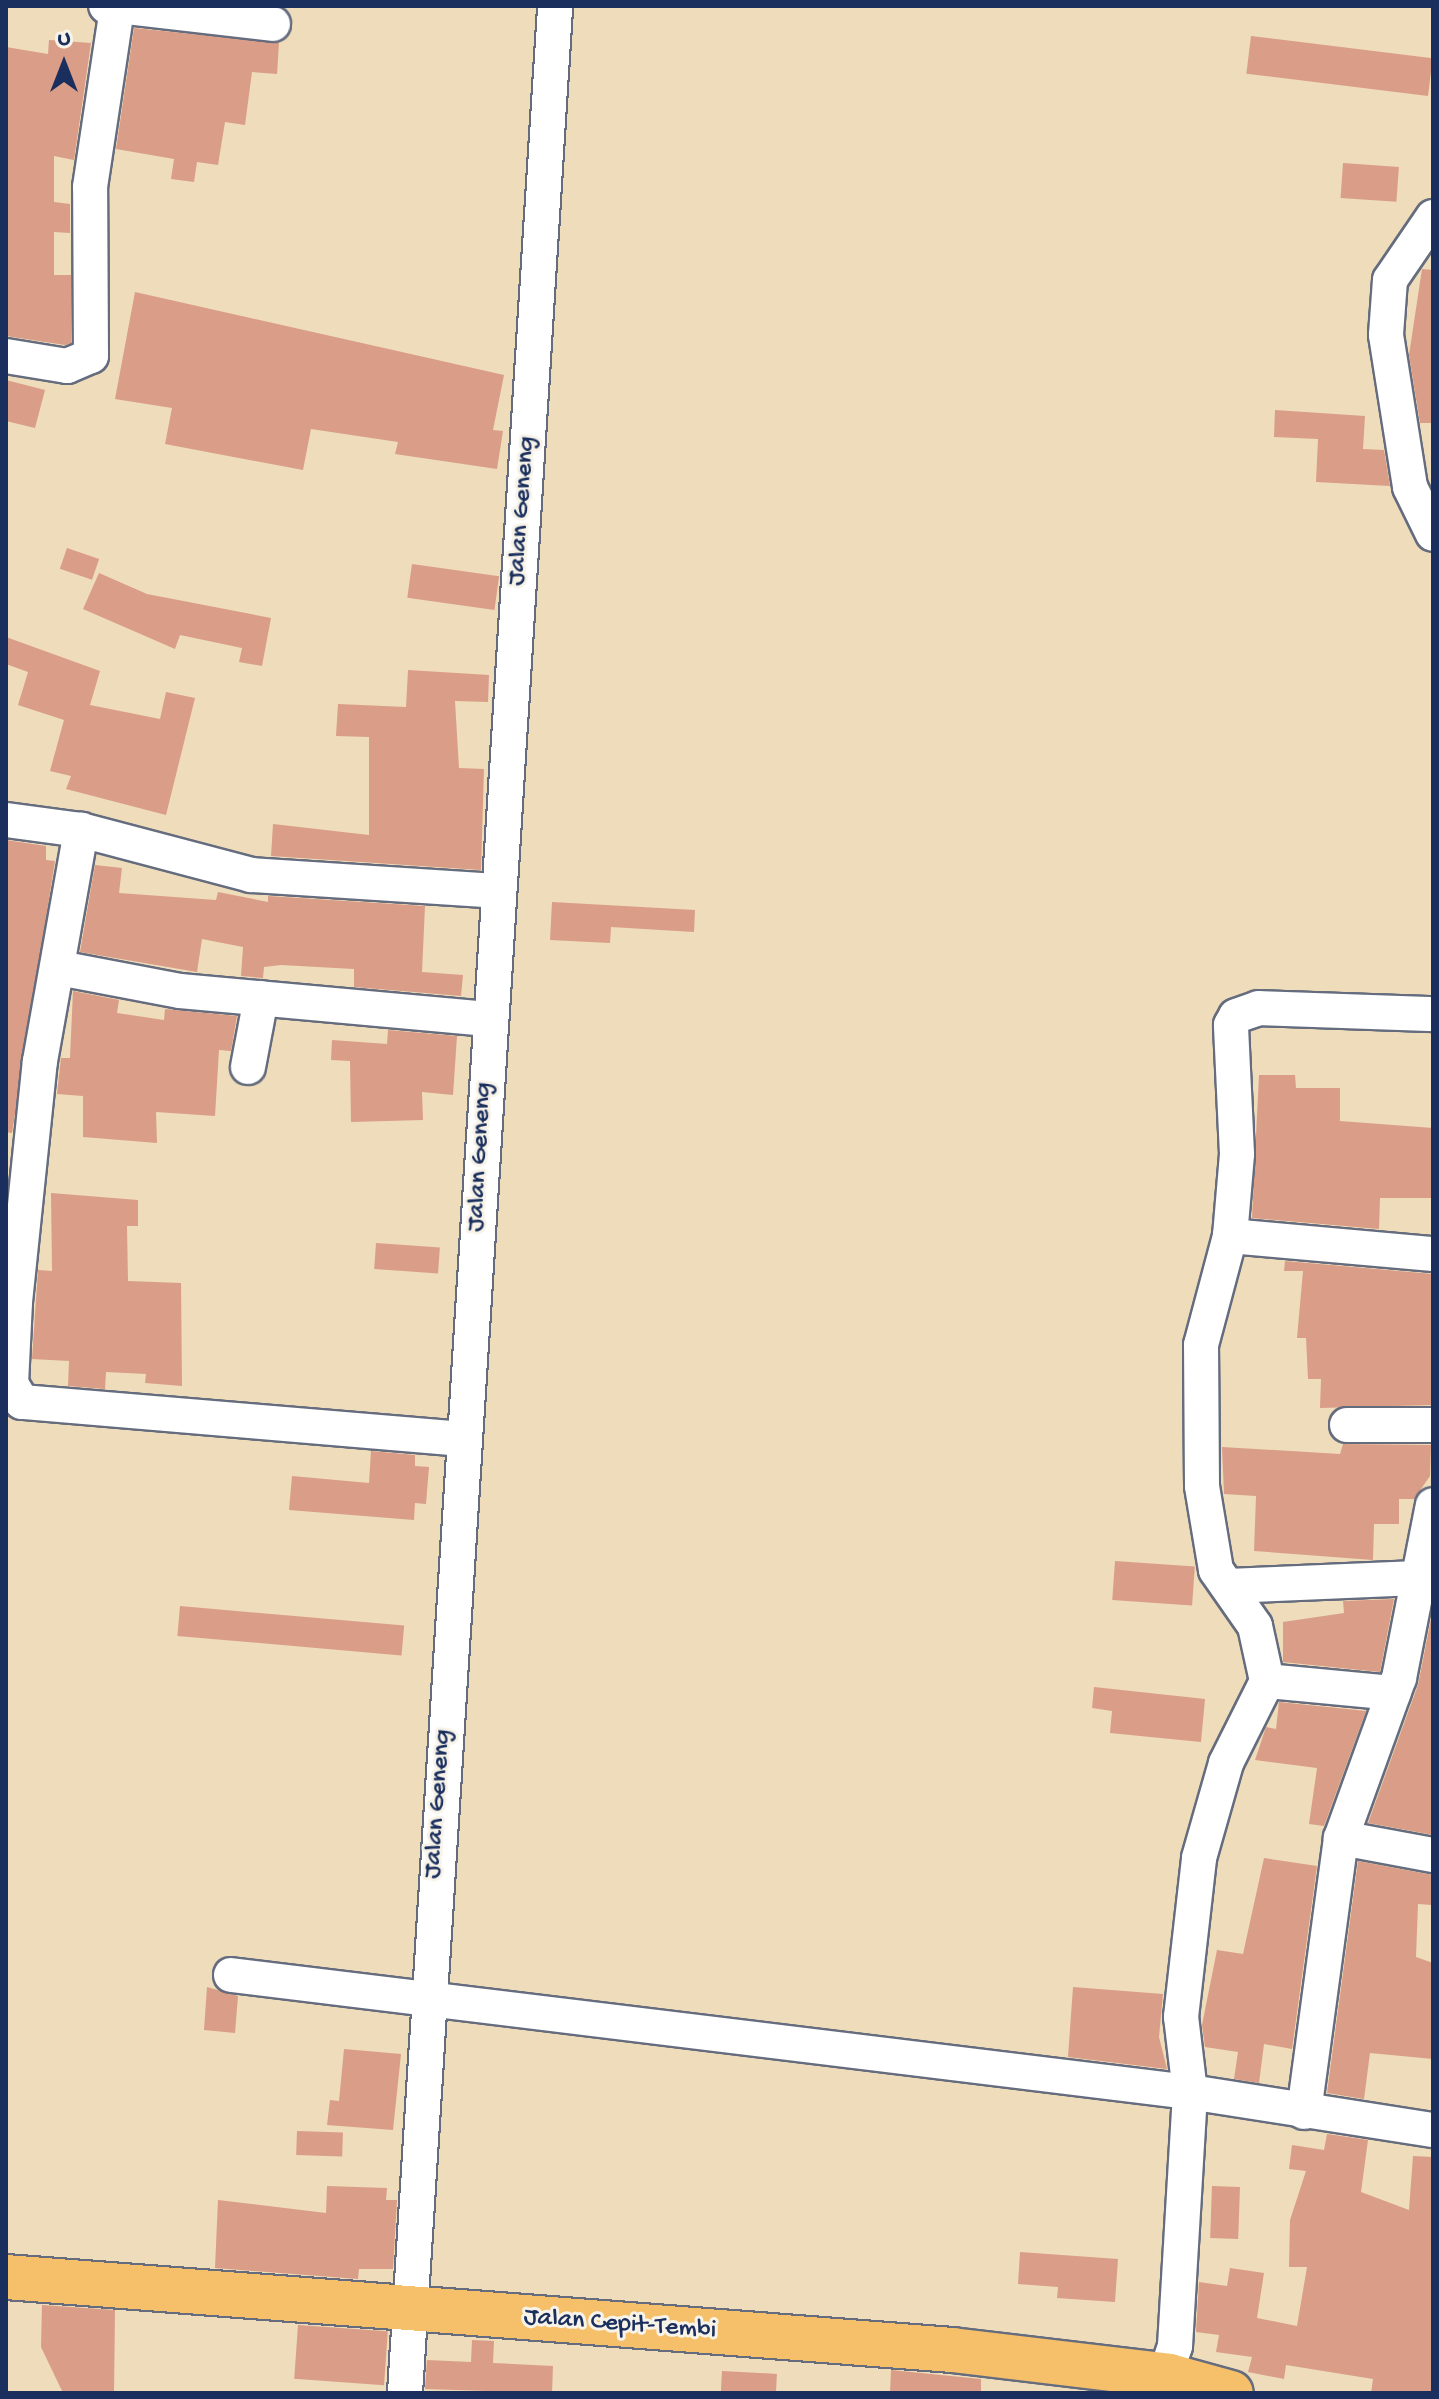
<!DOCTYPE html>
<style>
body{margin:0}
#map{position:relative;width:1439px;height:2399px;overflow:hidden;background:#eedcba;font-family:"Gochi Hand",sans-serif}
div>[style]{position:absolute}
.building>*{inset:0;background:#da9d88;transform-origin:0 0}
.roads{filter:drop-shadow(2px 0 #656c7e) drop-shadow(-2px 0 #656c7e) drop-shadow(0 2px #656c7e) drop-shadow(0 -2px #656c7e)}
.minor>*{height:34px;margin:-17px;padding:0 17px;transform-origin:17px;border-radius:17px;background:#fff}
.major>*{height:44px;margin:-22px;padding:0 22px;transform-origin:22px;border-radius:22px;background:#f6c06b}
span{translate:-50% -50%;white-space:nowrap;text-align:center;line-height:1.15;-webkit-text-stroke:6px #f7f3e8;paint-order:stroke}
.street-label{font-size:26px;color:#1b2f5e}
.frame{position:absolute;inset:0;border:8px solid #1b2f5e;pointer-events:none}
.north{position:absolute;left:24px;top:24px;width:80px;height:80px;-webkit-text-stroke:6px #f7f3e8;paint-order:stroke;rotate:0deg;font-size:22px;font-weight:700;line-height:32px;text-align:center;color:#1b2f5e}
.north::after{content:'';display:block;margin:auto;width:28px;height:36px;background:#1b2f5e;clip-path:polygon(50% 0,100% 100%,50% 72%,0 100%)}
</style>
<div id="map">
<div class="building">
<div style="clip-path:polygon(134px 28px,279px 43px,277px 74px,252px 72px,245px 125px,225px 122px,218px 165px,197px 162px,194px 182px,171px 179px,174px 159px,116px 149px)"></div>
<div style="left:1251px;top:36px;width:183px;height:38px;rotate:7deg"></div>
<div style="clip-path:polygon(49px 40px,91px 43px,74px 160px,54px 156px,54px 202px,70px 204px,70px 233px,54px 232px,54px 275px,71px 275px,71px 343px,65px 345px,6px 336px,6px 47px,48px 54px)"></div>
<div style="left:1343px;top:163px;width:56px;height:35px;rotate:4deg"></div>
<div style="clip-path:polygon(1422px 269px,1433px 270px,1433px 423px,1420px 423px,1409px 355px)"></div>
<div style="clip-path:polygon(135px 292px,504px 375px,493px 430px,503px 431px,497px 469px,395px 454px,398px 442px,311px 429px,303px 470px,165px 444px,172px 408px,115px 399px)"></div>
<div style="clip-path:polygon(6px 380px,45px 390px,35px 428px,6px 421px)"></div>
<div style="clip-path:polygon(1275px 410px,1365px 416px,1363px 449px,1384px 450px,1390px 486px,1316px 482px,1318px 439px,1274px 437px)"></div>
<div style="left:67px;top:548px;width:34px;height:22px;rotate:19deg"></div>
<div style="left:412px;top:564px;width:88px;height:34px;rotate:8deg"></div>
<div style="clip-path:polygon(99px 573px,147px 594px,271px 618px,262px 666px,239px 662px,242px 648px,180px 635px,175px 649px,83px 609px)"></div>
<div style="clip-path:polygon(6px 637px,100px 671px,90px 705px,160px 719px,166px 692px,195px 698px,166px 815px,66px 789px,71px 776px,50px 771px,64px 720px,18px 705px,28px 672px,6px 664px)"></div>
<div style="clip-path:polygon(408px 670px,489px 675px,488px 702px,455px 701px,459px 768px,484px 769px,481px 870px,271px 856px,273px 824px,369px 835px,369px 737px,336px 736px,338px 704px,406px 707px)"></div>
<div style="clip-path:polygon(6px 840px,46px 846px,46px 860px,55px 861px,12px 1133px,6px 1132px)"></div>
<div style="clip-path:polygon(95px 865px,122px 868px,119px 893px,216px 900px,218px 892px,268px 902px,268px 896px,425px 906px,422px 972px,463px 975px,461px 996px,354px 987px,354px 969px,281px 965px,264px 967px,263px 978px,241px 976px,243px 947px,202px 939px,197px 972px,80px 952px)"></div>
<div style="clip-path:polygon(552px 902px,695px 910px,694px 932px,611px 927px,610px 943px,550px 940px)"></div>
<div style="clip-path:polygon(73px 991px,119px 1000px,117px 1013px,164px 1020px,165px 1009px,237px 1016px,231px 1051px,219px 1050px,215px 1116px,156px 1112px,157px 1143px,83px 1137px,83px 1096px,57px 1094px,61px 1058px,70px 1058px)"></div>
<div style="clip-path:polygon(388px 1030px,457px 1036px,453px 1095px,422px 1092px,423px 1120px,351px 1122px,350px 1061px,331px 1060px,332px 1040px,387px 1044px)"></div>
<div style="clip-path:polygon(1259px 1075px,1295px 1075px,1296px 1088px,1340px 1088px,1340px 1121px,1433px 1128px,1433px 1198px,1380px 1198px,1379px 1229px,1252px 1218px)"></div>
<div style="clip-path:polygon(51px 1193px,138px 1200px,138px 1226px,127px 1226px,128px 1281px,181px 1283px,182px 1386px,145px 1383px,146px 1374px,106px 1372px,105px 1389px,68px 1386px,69px 1361px,32px 1359px,38px 1270px,52px 1271px)"></div>
<div style="left:376px;top:1243px;width:64px;height:26px;rotate:4deg"></div>
<div style="clip-path:polygon(1285px 1261px,1433px 1274px,1433px 1405px,1320px 1408px,1321px 1379px,1308px 1379px,1306px 1338px,1297px 1338px,1303px 1271px,1284px 1271px)"></div>
<div style="clip-path:polygon(1343px 1444px,1431px 1445px,1430px 1476px,1414px 1499px,1399px 1499px,1399px 1524px,1374px 1524px,1373px 1560px,1254px 1551px,1256px 1496px,1224px 1494px,1222px 1447px,1340px 1454px)"></div>
<div style="clip-path:polygon(371px 1451px,415px 1455px,415px 1466px,429px 1467px,426px 1504px,415px 1503px,414px 1520px,289px 1510px,292px 1476px,369px 1483px)"></div>
<div style="left:1115px;top:1561px;width:80px;height:39px;rotate:4deg"></div>
<div style="clip-path:polygon(1394px 1599px,1380px 1672px,1283px 1662px,1283px 1622px,1344px 1613px,1343px 1601px)"></div>
<div style="left:180px;top:1606px;width:225px;height:30px;rotate:5deg"></div>
<div style="clip-path:polygon(1433px 1609px,1433px 1835px,1368px 1823px,1418px 1685px)"></div>
<div style="clip-path:polygon(1094px 1687px,1205px 1699px,1201px 1742px,1110px 1733px,1112px 1711px,1092px 1708px)"></div>
<div style="clip-path:polygon(1279px 1702px,1366px 1711px,1324px 1826px,1309px 1824px,1317px 1768px,1255px 1760px,1266px 1727px,1276px 1729px)"></div>
<div style="clip-path:polygon(1264px 1858px,1317px 1866px,1292px 2049px,1264px 2044px,1259px 2083px,1234px 2079px,1238px 2052px,1205px 2047px,1202px 2025px,1217px 1950px,1243px 1954px)"></div>
<div style="clip-path:polygon(1358px 1861px,1433px 1875px,1432px 1905px,1418px 1904px,1416px 1957px,1433px 1963px,1433px 2059px,1370px 2053px,1364px 2099px,1327px 2093px)"></div>
<div style="clip-path:polygon(207px 1987px,238px 1996px,235px 2033px,204px 2030px)"></div>
<div style="clip-path:polygon(1073px 1987px,1163px 1994px,1159px 2037px,1167px 2069px,1068px 2057px)"></div>
<div style="clip-path:polygon(344px 2049px,401px 2054px,393px 2130px,327px 2125px,330px 2100px,339px 2101px)"></div>
<div style="left:297px;top:2131px;width:46px;height:24px;rotate:2deg"></div>
<div style="clip-path:polygon(1327px 2134px,1368px 2140px,1361px 2192px,1409px 2210px,1413px 2156px,1433px 2157px,1433px 2393px,1371px 2393px,1373px 2379px,1286px 2365px,1284px 2379px,1248px 2372px,1252px 2357px,1216px 2352px,1219px 2335px,1196px 2332px,1199px 2282px,1227px 2286px,1230px 2268px,1264px 2273px,1257px 2318px,1297px 2326px,1307px 2267px,1289px 2267px,1290px 2220px,1306px 2171px,1289px 2169px,1292px 2145px,1324px 2150px)"></div>
<div style="clip-path:polygon(327px 2186px,387px 2188px,386px 2200px,397px 2200px,393px 2269px,359px 2269px,358px 2279px,215px 2268px,218px 2200px,326px 2213px)"></div>
<div style="left:1212px;top:2186px;width:28px;height:52px;rotate:2deg"></div>
<div style="clip-path:polygon(1020px 2252px,1118px 2259px,1115px 2302px,1057px 2298px,1058px 2287px,1018px 2284px)"></div>
<div style="clip-path:polygon(42px 2305px,115px 2310px,114px 2393px,63px 2393px,41px 2347px)"></div>
<div style="left:298px;top:2325px;width:90px;height:54px;rotate:4deg"></div>
<div style="clip-path:polygon(472px 2340px,494px 2341px,493px 2363px,553px 2366px,552px 2393px,425px 2389px,427px 2360px,471px 2362px)"></div>
<div style="clip-path:polygon(891px 2370px,981px 2379px,981px 2393px,890px 2393px)"></div>
<div style="left:722px;top:2371px;width:55px;height:22px;rotate:3deg"></div>
</div>
<div class="roads">
<div class="minor">
<div style="left:118px;top:6px;width:156px;rotate:6.6deg"></div>
<div style="left:1433px;top:217px;width:76px;rotate:124.3deg"></div>
<div style="left:1390px;top:280px;width:55px;rotate:94.2deg"></div>
<div style="left:1386px;top:335px;width:154px;rotate:81deg"></div>
<div style="left:1410px;top:487px;width:52px;rotate:63.9deg"></div>
<div style="left:6px;top:356px;width:62px;rotate:9.3deg"></div>
<div style="left:67px;top:366px;width:26px;rotate:-23deg"></div>
<div style="left:91px;top:356px;width:169px;rotate:-90.3deg"></div>
<div style="left:90px;top:187px;width:181px;rotate:-81.4deg"></div>
<div style="left:117px;top:8px;width:11px;rotate:-170deg"></div>
<div style="left:6px;top:820px;width:76px;rotate:7.6deg"></div>
<div style="left:59px;top:968px;width:123px;rotate:10.8deg"></div>
<div style="left:180px;top:991px;width:309px;rotate:5.2deg"></div>
<div style="left:248px;top:1067px;width:70px;rotate:-79.3deg"></div>
<div style="left:1230px;top:1236px;width:204px;rotate:5.1deg"></div>
<div style="left:1347px;top:1425px;width:86px"></div>
<div style="left:463px;top:1439px;width:443px;rotate:-175.2deg"></div>
<div style="left:22px;top:1402px;width:21px;rotate:-121deg"></div>
<div style="left:11px;top:1384px;width:82px;rotate:-87.2deg"></div>
<div style="left:15px;top:1302px;width:242px;rotate:-84.1deg"></div>
<div style="left:40px;top:1061px;width:235px;rotate:-79.9deg"></div>
<div style="left:81px;top:830px;width:176px;rotate:14.8deg"></div>
<div style="left:251px;top:875px;width:248px;rotate:3.7deg"></div>
<div style="left:1228px;top:1586px;width:190px;rotate:-2.4deg"></div>
<div style="left:1267px;top:1681px;width:127px;rotate:5.4deg"></div>
<div style="left:1341px;top:1838px;width:94px;rotate:10.5deg"></div>
<div style="left:231px;top:1975px;width:966px;rotate:6.96deg"></div>
<div style="left:1190px;top:2092px;width:76px;rotate:-96.8deg"></div>
<div style="left:1181px;top:2017px;width:160px;rotate:-83.5deg"></div>
<div style="left:1199px;top:1858px;width:99px;rotate:-74.1deg"></div>
<div style="left:1226px;top:1763px;width:92px;rotate:-63.4deg"></div>
<div style="left:1267px;top:1681px;width:56px;rotate:-102.3deg"></div>
<div style="left:1255px;top:1626px;width:68px;rotate:-124.9deg"></div>
<div style="left:1216px;top:1570px;width:85px;rotate:-99.5deg"></div>
<div style="left:1202px;top:1486px;width:141px;rotate:-90.4deg"></div>
<div style="left:1201px;top:1345px;width:113px;rotate:-75.1deg"></div>
<div style="left:1230px;top:1236px;width:82px;rotate:-85.1deg"></div>
<div style="left:1237px;top:1154px;width:129px;rotate:-92.7deg"></div>
<div style="left:1231px;top:1025px;width:10px;rotate:-61deg"></div>
<div style="left:1236px;top:1016px;width:24px;rotate:-19deg"></div>
<div style="left:1259px;top:1008px;width:174px;rotate:2deg"></div>
<div style="left:1304px;top:2112px;width:276px;rotate:-82.3deg"></div>
<div style="left:1341px;top:1838px;width:170px;rotate:-70.1deg"></div>
<div style="left:1399px;top:1678px;width:176px;rotate:-78.9deg"></div>
<div style="left:405px;top:2393px;width:2392px;rotate:-86.4deg"></div>
<div style="left:1159px;top:2393px;width:50px;rotate:-71.2deg"></div>
<div style="left:1175px;top:2346px;width:254px;rotate:-86.6deg"></div>
<div style="left:1190px;top:2092px;width:246px;rotate:8.9deg"></div>
</div>
<div class="major">
<div style="left:6px;top:2277px;width:949px;rotate:4.41deg"></div>
<div style="left:952px;top:2350px;width:219px;rotate:6.8deg"></div>
<div style="left:1169px;top:2376px;width:64px;rotate:15.3deg"></div>
</div>
</div>
<div class="street-label">
<span style="left:523px;top:511px;rotate:-86deg">Jalan Geneng</span>
<span style="left:481px;top:1157px;rotate:-87deg">Jalan Geneng</span>
<span style="left:439px;top:1804px;rotate:-86deg">Jalan Geneng</span>
<span style="left:620px;top:2325px;rotate:4deg">Jalan Cepit-Tembi</span>
</div>
<div class="frame"></div>
<div class="north">U</div>
</div>
